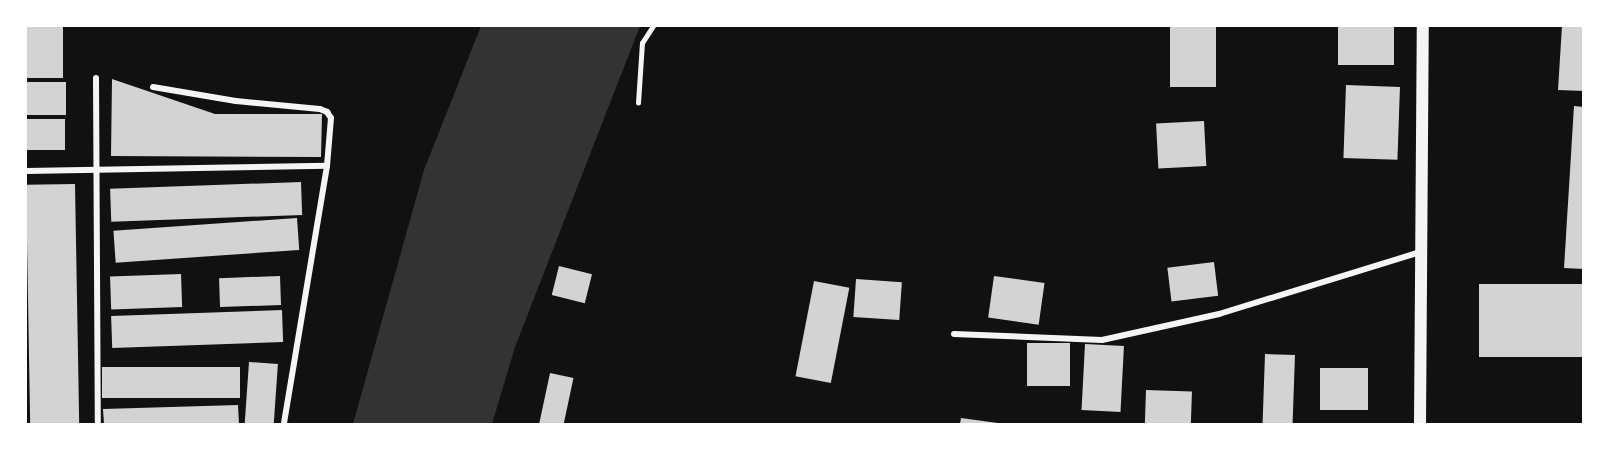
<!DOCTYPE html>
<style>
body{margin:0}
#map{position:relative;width:1609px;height:450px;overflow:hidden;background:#111;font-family:Montserrat,sans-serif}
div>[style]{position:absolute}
.water>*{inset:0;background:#333}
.building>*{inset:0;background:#d3d3d3;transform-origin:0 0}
.service>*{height:4.5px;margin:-2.25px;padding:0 2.25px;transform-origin:2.25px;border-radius:2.25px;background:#f5f5f5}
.minor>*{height:6px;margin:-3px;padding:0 3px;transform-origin:3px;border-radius:3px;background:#f5f5f5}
.secondary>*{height:12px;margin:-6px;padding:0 6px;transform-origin:6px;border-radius:6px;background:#f5f5f5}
span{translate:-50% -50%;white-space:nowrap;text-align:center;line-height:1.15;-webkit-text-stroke:6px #fff;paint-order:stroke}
.frame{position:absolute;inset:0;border:27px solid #fff;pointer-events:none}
</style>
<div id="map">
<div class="water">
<div style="clip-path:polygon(481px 26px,640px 26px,515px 347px,492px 424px,353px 424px,424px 170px)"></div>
</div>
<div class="building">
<div style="left:26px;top:26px;width:37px;height:52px"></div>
<div style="left:1170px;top:26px;width:46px;height:61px"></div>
<div style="left:1338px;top:26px;width:56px;height:39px"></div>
<div style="clip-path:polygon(1562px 26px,1584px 26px,1584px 91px,1558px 90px)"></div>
<div style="clip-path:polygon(112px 79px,215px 114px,322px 114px,321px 157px,111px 156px)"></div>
<div style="left:26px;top:82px;width:40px;height:33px"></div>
<div style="left:1346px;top:85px;width:54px;height:73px;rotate:2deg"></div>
<div style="clip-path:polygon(1574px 106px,1584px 107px,1584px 269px,1564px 268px)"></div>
<div style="left:65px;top:119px;width:31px;height:39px;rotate:90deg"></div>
<div style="left:1204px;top:121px;width:45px;height:48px;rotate:87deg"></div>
<div style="left:301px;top:182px;width:33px;height:191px;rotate:88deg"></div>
<div style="left:75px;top:184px;width:240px;height:49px;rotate:89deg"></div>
<div style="left:297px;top:218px;width:32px;height:184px;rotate:86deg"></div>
<div style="left:1214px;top:262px;width:34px;height:47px;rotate:83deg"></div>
<div style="left:559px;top:266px;width:34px;height:30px;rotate:14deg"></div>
<div style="left:181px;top:274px;width:33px;height:71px;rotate:88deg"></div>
<div style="left:280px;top:276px;width:29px;height:61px;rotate:88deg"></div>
<div style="left:994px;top:276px;width:51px;height:42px;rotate:8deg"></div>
<div style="left:856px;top:279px;width:46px;height:38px;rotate:4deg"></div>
<div style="left:814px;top:281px;width:36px;height:97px;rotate:11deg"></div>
<div style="left:1584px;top:284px;width:73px;height:105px;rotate:90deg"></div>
<div style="left:282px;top:310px;width:32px;height:171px;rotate:88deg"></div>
<div style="left:1027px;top:343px;width:43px;height:43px"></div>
<div style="left:1085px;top:344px;width:39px;height:66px;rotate:3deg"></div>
<div style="left:1265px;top:354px;width:30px;height:70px;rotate:2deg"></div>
<div style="left:249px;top:362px;width:29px;height:62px;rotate:4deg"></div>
<div style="left:240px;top:367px;width:31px;height:138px;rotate:90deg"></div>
<div style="left:1368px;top:368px;width:42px;height:48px;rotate:90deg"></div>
<div style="left:550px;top:373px;width:24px;height:52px;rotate:12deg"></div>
<div style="left:1146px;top:390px;width:46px;height:34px;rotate:2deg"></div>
<div style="clip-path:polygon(238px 405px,239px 424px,104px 424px,103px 409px)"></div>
<div style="clip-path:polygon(961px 418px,998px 423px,997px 424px,960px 424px)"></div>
</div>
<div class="service">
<div style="left:638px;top:103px;width:60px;rotate:-86.2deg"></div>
<div style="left:642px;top:43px;width:20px;rotate:-57deg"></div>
</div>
<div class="minor">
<div style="left:96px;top:78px;width:346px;rotate:89.7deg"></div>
<div style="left:153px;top:87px;width:84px;rotate:9.6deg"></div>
<div style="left:236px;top:101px;width:84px;rotate:5.4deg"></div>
<div style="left:320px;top:109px;width:8px;rotate:23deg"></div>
<div style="left:327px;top:112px;width:7px;rotate:56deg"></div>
<div style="left:331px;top:118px;width:48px;rotate:94.8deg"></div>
<div style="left:327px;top:166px;width:262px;rotate:99.5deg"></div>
<div style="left:26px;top:171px;width:301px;rotate:-1deg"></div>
<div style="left:954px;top:334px;width:148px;rotate:2.3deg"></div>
<div style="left:1102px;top:340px;width:120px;rotate:-12.5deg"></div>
<div style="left:1219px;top:314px;width:211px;rotate:-17.1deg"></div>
</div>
<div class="secondary">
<div style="left:1420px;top:424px;width:398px;rotate:-89.6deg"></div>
</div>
<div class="frame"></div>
</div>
